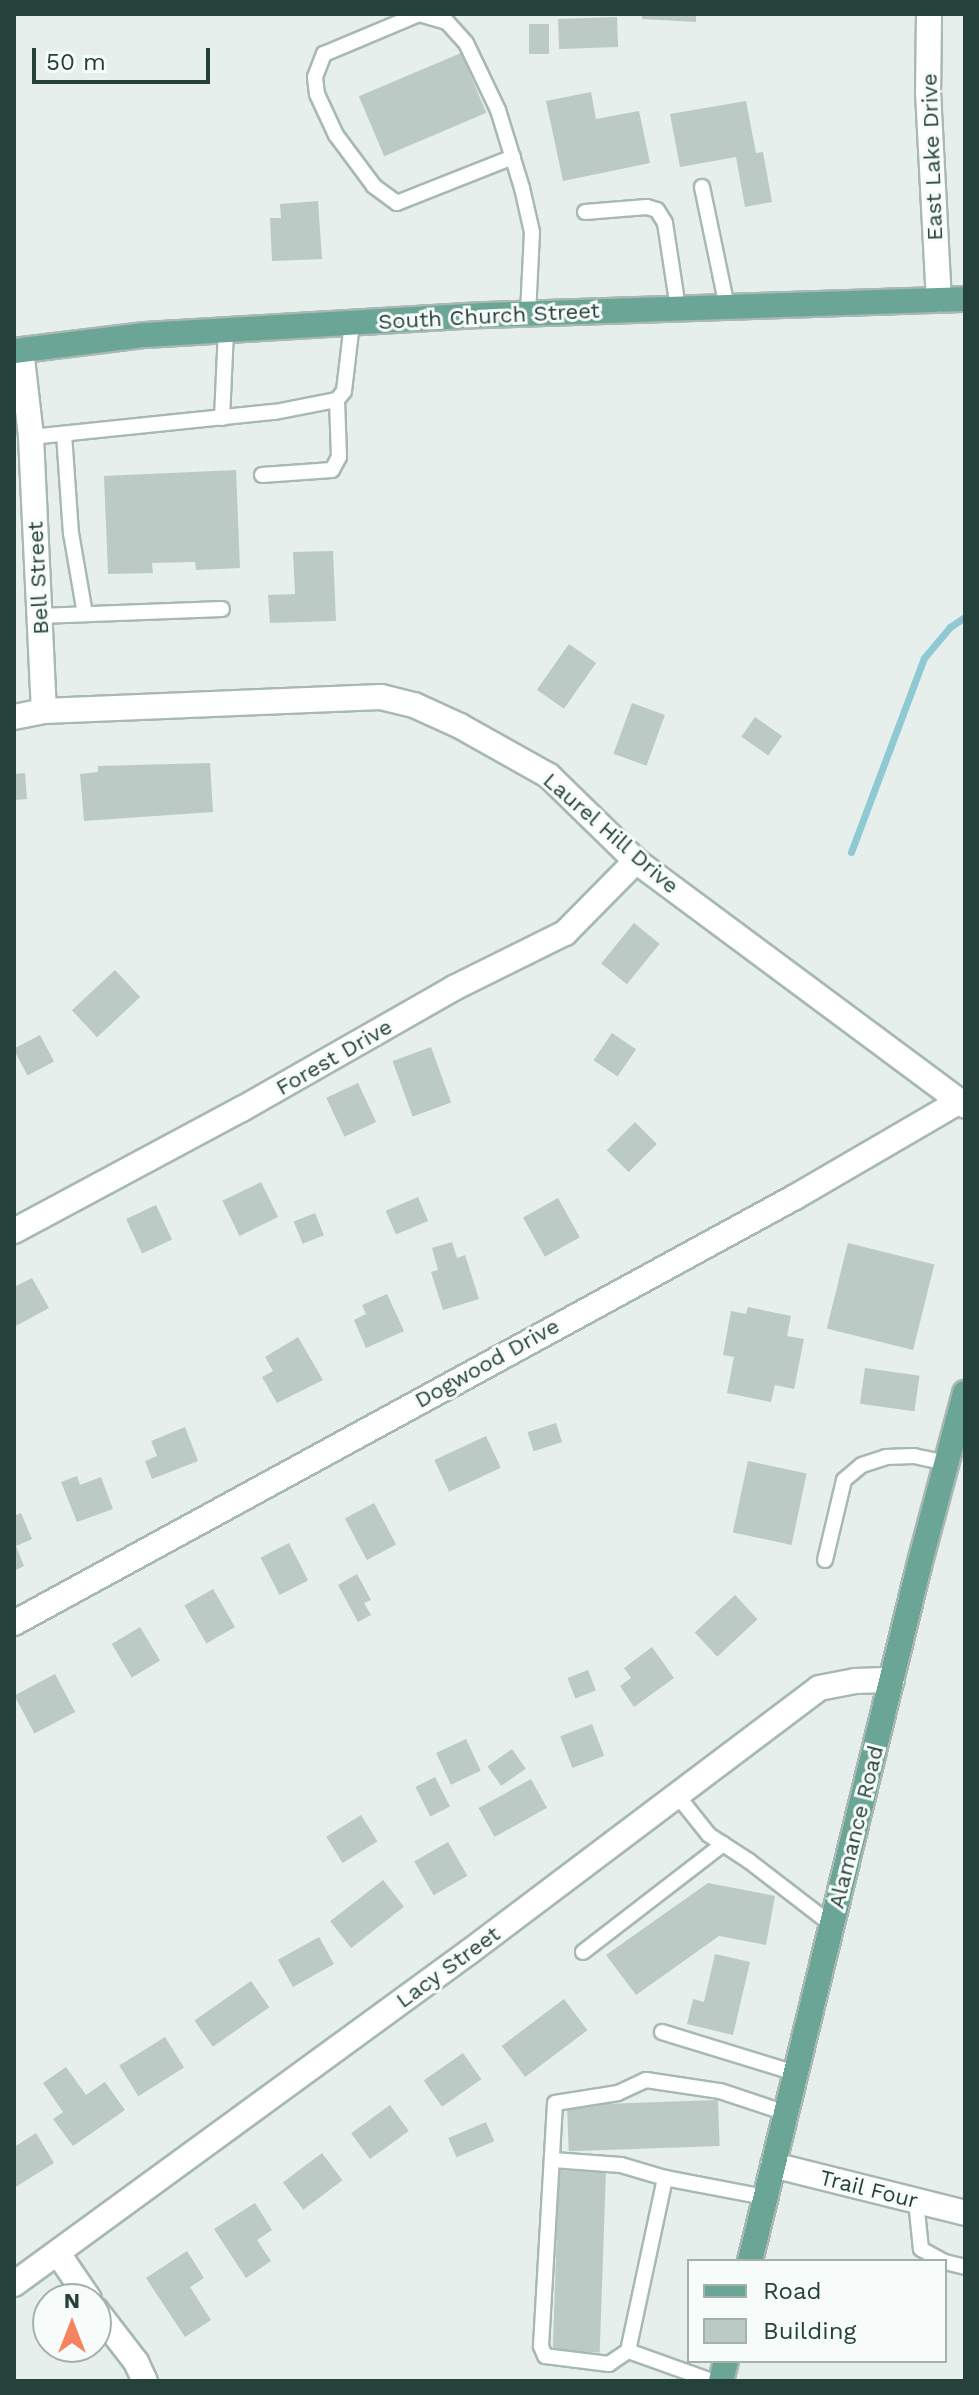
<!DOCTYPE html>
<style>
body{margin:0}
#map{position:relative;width:979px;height:2395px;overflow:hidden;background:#e6efeb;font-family:"Work Sans",sans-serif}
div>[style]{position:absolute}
.stream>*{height:7px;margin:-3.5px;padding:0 3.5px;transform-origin:3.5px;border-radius:3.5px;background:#8ec9d4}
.building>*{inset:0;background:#bbcac4;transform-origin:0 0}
.roads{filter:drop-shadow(2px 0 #a8b8b2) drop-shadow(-2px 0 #a8b8b2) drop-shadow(0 2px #a8b8b2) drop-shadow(0 -2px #a8b8b2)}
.service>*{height:14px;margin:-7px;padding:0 7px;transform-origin:7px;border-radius:7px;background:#fff}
.minor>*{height:24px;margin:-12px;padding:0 12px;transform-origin:12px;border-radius:12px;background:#fff}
.primary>*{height:24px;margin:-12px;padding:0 12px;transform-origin:12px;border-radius:12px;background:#6aa596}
span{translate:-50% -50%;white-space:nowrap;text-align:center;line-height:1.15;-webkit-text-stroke:6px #f7fbf9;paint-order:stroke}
.street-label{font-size:22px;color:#24423a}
.frame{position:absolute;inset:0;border:16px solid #24423a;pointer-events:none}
.legend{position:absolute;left:687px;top:2259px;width:260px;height:104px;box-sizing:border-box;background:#f7fbf9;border:2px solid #a3b1ad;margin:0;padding:10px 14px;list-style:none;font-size:24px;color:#24423a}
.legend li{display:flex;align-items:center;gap:16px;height:40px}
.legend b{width:40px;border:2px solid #a3b1ad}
.north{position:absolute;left:32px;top:2283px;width:80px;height:80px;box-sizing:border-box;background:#f7fbf9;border:2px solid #a3b1ad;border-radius:50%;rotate:0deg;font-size:22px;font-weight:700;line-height:32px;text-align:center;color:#24423a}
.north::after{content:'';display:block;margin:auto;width:28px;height:36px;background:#f4845f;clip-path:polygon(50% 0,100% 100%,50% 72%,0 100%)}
.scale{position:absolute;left:32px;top:48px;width:178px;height:36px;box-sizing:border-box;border:4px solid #24423a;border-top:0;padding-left:10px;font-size:24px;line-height:28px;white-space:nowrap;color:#24423a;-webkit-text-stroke:6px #f7fbf9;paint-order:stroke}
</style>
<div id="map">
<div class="stream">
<div style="left:851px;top:852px;width:207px;rotate:-69.4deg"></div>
<div style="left:924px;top:658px;width:40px;rotate:-50deg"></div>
<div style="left:950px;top:627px;width:18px;rotate:-34deg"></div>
</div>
<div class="building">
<div style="clip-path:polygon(642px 14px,696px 14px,696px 22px,642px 19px)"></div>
<div style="left:617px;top:17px;width:30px;height:59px;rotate:88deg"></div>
<div style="left:529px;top:24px;width:20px;height:30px"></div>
<div style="left:461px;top:53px;width:65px;height:111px;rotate:67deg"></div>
<div style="clip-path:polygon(591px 92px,596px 119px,639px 111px,650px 163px,563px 181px,546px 101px)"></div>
<div style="clip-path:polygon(746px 101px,756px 153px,763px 152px,772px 202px,745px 207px,736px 157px,680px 167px,670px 114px)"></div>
<div style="clip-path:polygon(318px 201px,322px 259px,272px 261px,270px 218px,281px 218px,280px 204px)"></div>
<div style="clip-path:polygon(236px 470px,240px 568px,196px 570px,195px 562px,152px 563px,153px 573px,108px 574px,104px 476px)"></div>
<div style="clip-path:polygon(333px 551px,336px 621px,270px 623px,268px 595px,295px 594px,293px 552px)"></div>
<div style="left:569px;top:644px;width:33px;height:56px;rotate:35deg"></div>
<div style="left:632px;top:703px;width:35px;height:54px;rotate:20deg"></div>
<div style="left:755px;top:717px;width:33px;height:24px;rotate:35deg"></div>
<div style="clip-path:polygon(210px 763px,213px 812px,84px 821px,80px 774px,98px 772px,98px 766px)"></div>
<div style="clip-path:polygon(25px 773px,27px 799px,14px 800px,14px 774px)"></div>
<div style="left:634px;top:923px;width:33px;height:52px;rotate:39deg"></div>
<div style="left:115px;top:970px;width:37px;height:59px;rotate:47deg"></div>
<div style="left:612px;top:1033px;width:29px;height:33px;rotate:34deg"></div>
<div style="left:40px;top:1035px;width:30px;height:30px;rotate:62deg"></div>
<div style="left:431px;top:1047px;width:59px;height:41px;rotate:70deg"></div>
<div style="left:358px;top:1083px;width:43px;height:35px;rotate:65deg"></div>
<div style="left:635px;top:1122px;width:31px;height:40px;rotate:45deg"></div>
<div style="left:261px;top:1182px;width:39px;height:43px;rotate:64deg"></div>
<div style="left:418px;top:1197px;width:26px;height:35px;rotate:67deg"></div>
<div style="left:558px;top:1198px;width:45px;height:40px;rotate:61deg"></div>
<div style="left:156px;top:1205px;width:38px;height:33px;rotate:65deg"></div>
<div style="left:315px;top:1213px;width:24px;height:23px;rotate:68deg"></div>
<div style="clip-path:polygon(452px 1242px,457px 1258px,465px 1255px,479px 1299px,443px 1310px,431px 1272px,438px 1270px,432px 1248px)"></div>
<div style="left:848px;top:1243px;width:89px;height:88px;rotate:14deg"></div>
<div style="clip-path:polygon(32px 1278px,49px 1308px,14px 1327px,14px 1287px)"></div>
<div style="clip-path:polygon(387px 1294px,404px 1331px,366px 1348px,354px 1320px,366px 1314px,362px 1305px)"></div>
<div style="clip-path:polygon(748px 1307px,791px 1316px,787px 1336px,804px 1339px,794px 1389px,775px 1385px,771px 1402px,727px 1393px,734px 1357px,723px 1355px,731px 1311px,746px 1314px)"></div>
<div style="clip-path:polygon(298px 1337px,323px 1380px,277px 1403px,262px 1377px,273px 1371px,265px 1357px)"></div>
<div style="left:865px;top:1368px;width:55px;height:36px;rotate:8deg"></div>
<div style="left:556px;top:1423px;width:20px;height:30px;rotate:72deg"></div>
<div style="clip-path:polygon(185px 1427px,198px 1461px,152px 1479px,145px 1461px,157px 1456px,151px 1441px)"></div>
<div style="left:486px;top:1436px;width:35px;height:57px;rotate:65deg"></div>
<div style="left:748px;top:1461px;width:60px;height:73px;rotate:12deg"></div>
<div style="clip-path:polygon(77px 1476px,80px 1485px,101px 1477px,113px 1509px,77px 1522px,61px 1482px)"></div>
<div style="left:374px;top:1503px;width:47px;height:33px;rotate:62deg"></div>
<div style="clip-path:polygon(21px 1513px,32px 1539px,16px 1546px,24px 1566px,14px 1571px,14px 1516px)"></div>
<div style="left:289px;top:1543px;width:42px;height:32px;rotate:63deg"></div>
<div style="clip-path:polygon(357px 1574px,371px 1600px,364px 1603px,371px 1615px,358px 1622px,338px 1585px)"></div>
<div style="left:213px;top:1589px;width:44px;height:33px;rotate:60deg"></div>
<div style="left:735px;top:1595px;width:33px;height:55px;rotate:47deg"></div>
<div style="left:140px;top:1627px;width:39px;height:33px;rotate:59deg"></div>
<div style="clip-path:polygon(652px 1647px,674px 1678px,634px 1707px,620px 1686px,631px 1678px,624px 1668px)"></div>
<div style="left:588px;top:1670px;width:22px;height:22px;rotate:69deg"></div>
<div style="left:55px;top:1674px;width:43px;height:46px;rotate:62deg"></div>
<div style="left:592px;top:1724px;width:34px;height:34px;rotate:69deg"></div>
<div style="left:466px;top:1739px;width:35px;height:33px;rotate:65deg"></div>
<div style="left:512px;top:1749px;width:24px;height:30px;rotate:55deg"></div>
<div style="left:435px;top:1777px;width:33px;height:22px;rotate:63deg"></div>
<div style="left:531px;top:1779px;width:33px;height:60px;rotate:61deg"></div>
<div style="left:361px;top:1815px;width:31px;height:41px;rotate:58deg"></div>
<div style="left:448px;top:1842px;width:39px;height:39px;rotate:60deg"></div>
<div style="left:383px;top:1880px;width:34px;height:67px;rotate:52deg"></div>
<div style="clip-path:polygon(708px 1883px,775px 1896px,766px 1945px,719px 1936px,636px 1995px,606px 1955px)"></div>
<div style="left:319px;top:1937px;width:31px;height:47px;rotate:61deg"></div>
<div style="clip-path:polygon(715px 1954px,750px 1962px,733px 2035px,687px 2024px,693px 1999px,704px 2002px)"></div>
<div style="left:251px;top:1981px;width:32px;height:69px;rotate:55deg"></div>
<div style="left:564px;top:1999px;width:39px;height:78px;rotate:53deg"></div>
<div style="left:165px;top:2037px;width:36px;height:54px;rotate:58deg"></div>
<div style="left:463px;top:2053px;width:32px;height:48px;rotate:55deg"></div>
<div style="clip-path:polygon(66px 2067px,86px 2095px,105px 2082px,125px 2110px,73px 2146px,53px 2119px,63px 2112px,43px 2083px)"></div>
<div style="left:718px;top:2100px;width:46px;height:151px;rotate:88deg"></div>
<div style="left:390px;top:2105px;width:32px;height:48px;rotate:54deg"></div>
<div style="left:486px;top:2122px;width:21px;height:41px;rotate:67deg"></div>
<div style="clip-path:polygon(36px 2133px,54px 2163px,14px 2188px,14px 2147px)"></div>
<div style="left:322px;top:2153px;width:34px;height:49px;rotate:53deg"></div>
<div style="left:559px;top:2170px;width:47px;height:181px;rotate:2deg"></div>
<div style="clip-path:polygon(255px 2203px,272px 2230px,257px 2240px,271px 2261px,246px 2278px,214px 2229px)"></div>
<div style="clip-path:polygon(187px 2251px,204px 2278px,190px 2287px,211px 2320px,185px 2337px,146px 2278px)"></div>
</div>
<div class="roads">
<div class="service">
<div style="left:513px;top:157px;width:125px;rotate:158.4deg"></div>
<div style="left:397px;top:203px;width:29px;rotate:-144deg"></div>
<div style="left:374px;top:186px;width:64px;rotate:-126.7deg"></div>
<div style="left:336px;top:135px;width:45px;rotate:-114.9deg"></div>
<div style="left:317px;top:94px;width:17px;rotate:-97deg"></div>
<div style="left:315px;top:77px;width:25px;rotate:-69deg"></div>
<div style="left:324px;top:54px;width:103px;rotate:-22.8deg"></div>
<div style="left:419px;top:14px;width:29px;rotate:16deg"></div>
<div style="left:447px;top:22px;width:28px;rotate:48deg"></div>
<div style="left:466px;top:43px;width:74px;rotate:64.5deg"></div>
<div style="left:498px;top:110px;width:82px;rotate:72.9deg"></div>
<div style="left:522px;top:188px;width:45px;rotate:77.2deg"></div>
<div style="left:532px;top:232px;width:81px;rotate:92.8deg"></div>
<div style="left:702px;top:187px;width:123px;rotate:78.2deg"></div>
<div style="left:585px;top:212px;width:62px;rotate:-4.6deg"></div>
<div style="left:647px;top:207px;width:10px;rotate:17deg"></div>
<div style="left:657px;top:210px;width:15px;rotate:58deg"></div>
<div style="left:665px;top:223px;width:86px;rotate:81.3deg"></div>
<div style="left:222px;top:418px;width:87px;rotate:-87.4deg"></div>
<div style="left:64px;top:434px;width:99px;rotate:86deg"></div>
<div style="left:71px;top:533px;width:82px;rotate:80.2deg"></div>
<div style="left:31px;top:437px;width:245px;rotate:-5.9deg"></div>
<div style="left:275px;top:412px;width:63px;rotate:-11deg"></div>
<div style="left:337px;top:400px;width:11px;rotate:-52deg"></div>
<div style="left:344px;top:391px;width:68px;rotate:-83.3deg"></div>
<div style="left:262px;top:475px;width:70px;rotate:-4.1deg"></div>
<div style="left:332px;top:470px;width:15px;rotate:-62deg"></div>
<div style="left:339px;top:457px;width:57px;rotate:-92deg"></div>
<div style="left:40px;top:616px;width:182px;rotate:-2.2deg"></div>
<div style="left:825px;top:1560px;width:82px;rotate:-76.6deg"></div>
<div style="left:844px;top:1480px;width:23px;rotate:-40deg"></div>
<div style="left:862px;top:1465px;width:25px;rotate:-18deg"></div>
<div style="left:886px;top:1457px;width:28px;rotate:-2deg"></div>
<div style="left:914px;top:1456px;width:33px;rotate:12deg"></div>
<div style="left:677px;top:1795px;width:51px;rotate:51.3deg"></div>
<div style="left:709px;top:1835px;width:48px;rotate:33deg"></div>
<div style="left:749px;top:1861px;width:105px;rotate:37.6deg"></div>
<div style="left:583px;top:1952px;width:177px;rotate:-37.6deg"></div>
<div style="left:662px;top:2032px;width:139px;rotate:17.1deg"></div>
<div style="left:553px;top:2160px;width:68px;rotate:4.2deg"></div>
<div style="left:621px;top:2165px;width:46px;rotate:16.5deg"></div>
<div style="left:916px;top:2201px;width:48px;rotate:84.1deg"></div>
<div style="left:921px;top:2249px;width:25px;rotate:29deg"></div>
<div style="left:945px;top:2262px;width:21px;rotate:14deg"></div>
<div style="left:628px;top:2351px;width:23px;rotate:146deg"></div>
<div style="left:609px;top:2364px;width:64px;rotate:-172.9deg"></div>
<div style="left:545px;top:2356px;width:11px;rotate:-112deg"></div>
<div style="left:541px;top:2346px;width:243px;rotate:-86.7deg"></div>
<div style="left:555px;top:2103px;width:64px;rotate:-9deg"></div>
<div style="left:618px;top:2093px;width:31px;rotate:-25deg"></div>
<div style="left:646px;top:2080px;width:75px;rotate:8.5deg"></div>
<div style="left:720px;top:2091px;width:70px;rotate:18.4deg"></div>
<div style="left:712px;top:2381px;width:89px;rotate:-160.3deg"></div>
<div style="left:628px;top:2351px;width:177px;rotate:-77.9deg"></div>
<div style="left:665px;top:2178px;width:102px;rotate:10.8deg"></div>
</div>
<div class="minor">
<div style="left:929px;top:14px;width:78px;rotate:90.7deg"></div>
<div style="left:928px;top:92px;width:208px;rotate:87deg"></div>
<div style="left:21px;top:350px;width:88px;rotate:83.4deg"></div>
<div style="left:31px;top:437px;width:274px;rotate:87.3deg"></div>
<div style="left:14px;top:717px;width:31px;rotate:-11deg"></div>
<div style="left:44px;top:711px;width:337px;rotate:-2.4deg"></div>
<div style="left:381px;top:697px;width:34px;rotate:14deg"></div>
<div style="left:414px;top:705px;width:51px;rotate:24.5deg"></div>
<div style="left:460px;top:726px;width:102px;rotate:29.3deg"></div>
<div style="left:549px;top:776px;width:122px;rotate:44.3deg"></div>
<div style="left:636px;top:861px;width:410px;rotate:36.6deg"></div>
<div style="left:14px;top:1231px;width:259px;rotate:-28.2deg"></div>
<div style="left:242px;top:1109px;width:244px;rotate:-29.7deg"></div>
<div style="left:454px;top:988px;width:124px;rotate:-26.4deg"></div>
<div style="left:565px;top:933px;width:101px;rotate:-45.4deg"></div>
<div style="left:14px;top:1623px;width:890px;rotate:-28.61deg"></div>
<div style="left:795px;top:1197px;width:189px;rotate:-30.2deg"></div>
<div style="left:773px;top:2165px;width:198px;rotate:14deg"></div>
<div style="left:59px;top:2255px;width:53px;rotate:55.7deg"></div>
<div style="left:14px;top:2284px;width:563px;rotate:-36.12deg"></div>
<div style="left:469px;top:1952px;width:438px;rotate:-37deg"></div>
<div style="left:819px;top:1688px;width:37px;rotate:-11deg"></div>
<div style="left:855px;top:1681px;width:37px;rotate:-2deg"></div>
<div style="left:96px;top:2310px;width:66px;rotate:52.4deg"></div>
<div style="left:136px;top:2362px;width:21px;rotate:65deg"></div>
</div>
<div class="primary">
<div style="left:14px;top:351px;width:132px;rotate:-7deg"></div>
<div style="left:145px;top:335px;width:339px;rotate:-3.4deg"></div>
<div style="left:483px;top:315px;width:482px;rotate:-1.9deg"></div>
<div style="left:750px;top:2261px;width:715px;rotate:-76.33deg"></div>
<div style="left:919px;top:1566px;width:179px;rotate:-75.1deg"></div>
<div style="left:721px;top:2381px;width:21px;rotate:-76deg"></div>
</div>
</div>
<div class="street-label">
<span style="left:932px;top:157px;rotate:-92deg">East Lake Drive</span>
<span style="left:489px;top:316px;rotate:-3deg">South Church Street</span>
<span style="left:38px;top:578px;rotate:-93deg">Bell Street</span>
<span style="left:611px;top:833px;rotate:41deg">Laurel Hill Drive</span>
<span style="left:334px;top:1057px;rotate:-30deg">Forest Drive</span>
<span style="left:487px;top:1363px;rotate:-29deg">Dogwood Drive</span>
<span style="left:856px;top:1827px;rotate:-76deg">Alamance Road</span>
<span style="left:448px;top:1967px;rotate:-36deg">Lacy Street</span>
<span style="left:869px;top:2189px;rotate:14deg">Trail Four</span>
</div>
<div class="frame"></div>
<ul class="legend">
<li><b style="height:10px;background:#6aa596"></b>Road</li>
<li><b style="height:22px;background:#bbcac4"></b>Building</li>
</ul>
<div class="north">N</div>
<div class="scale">50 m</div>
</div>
